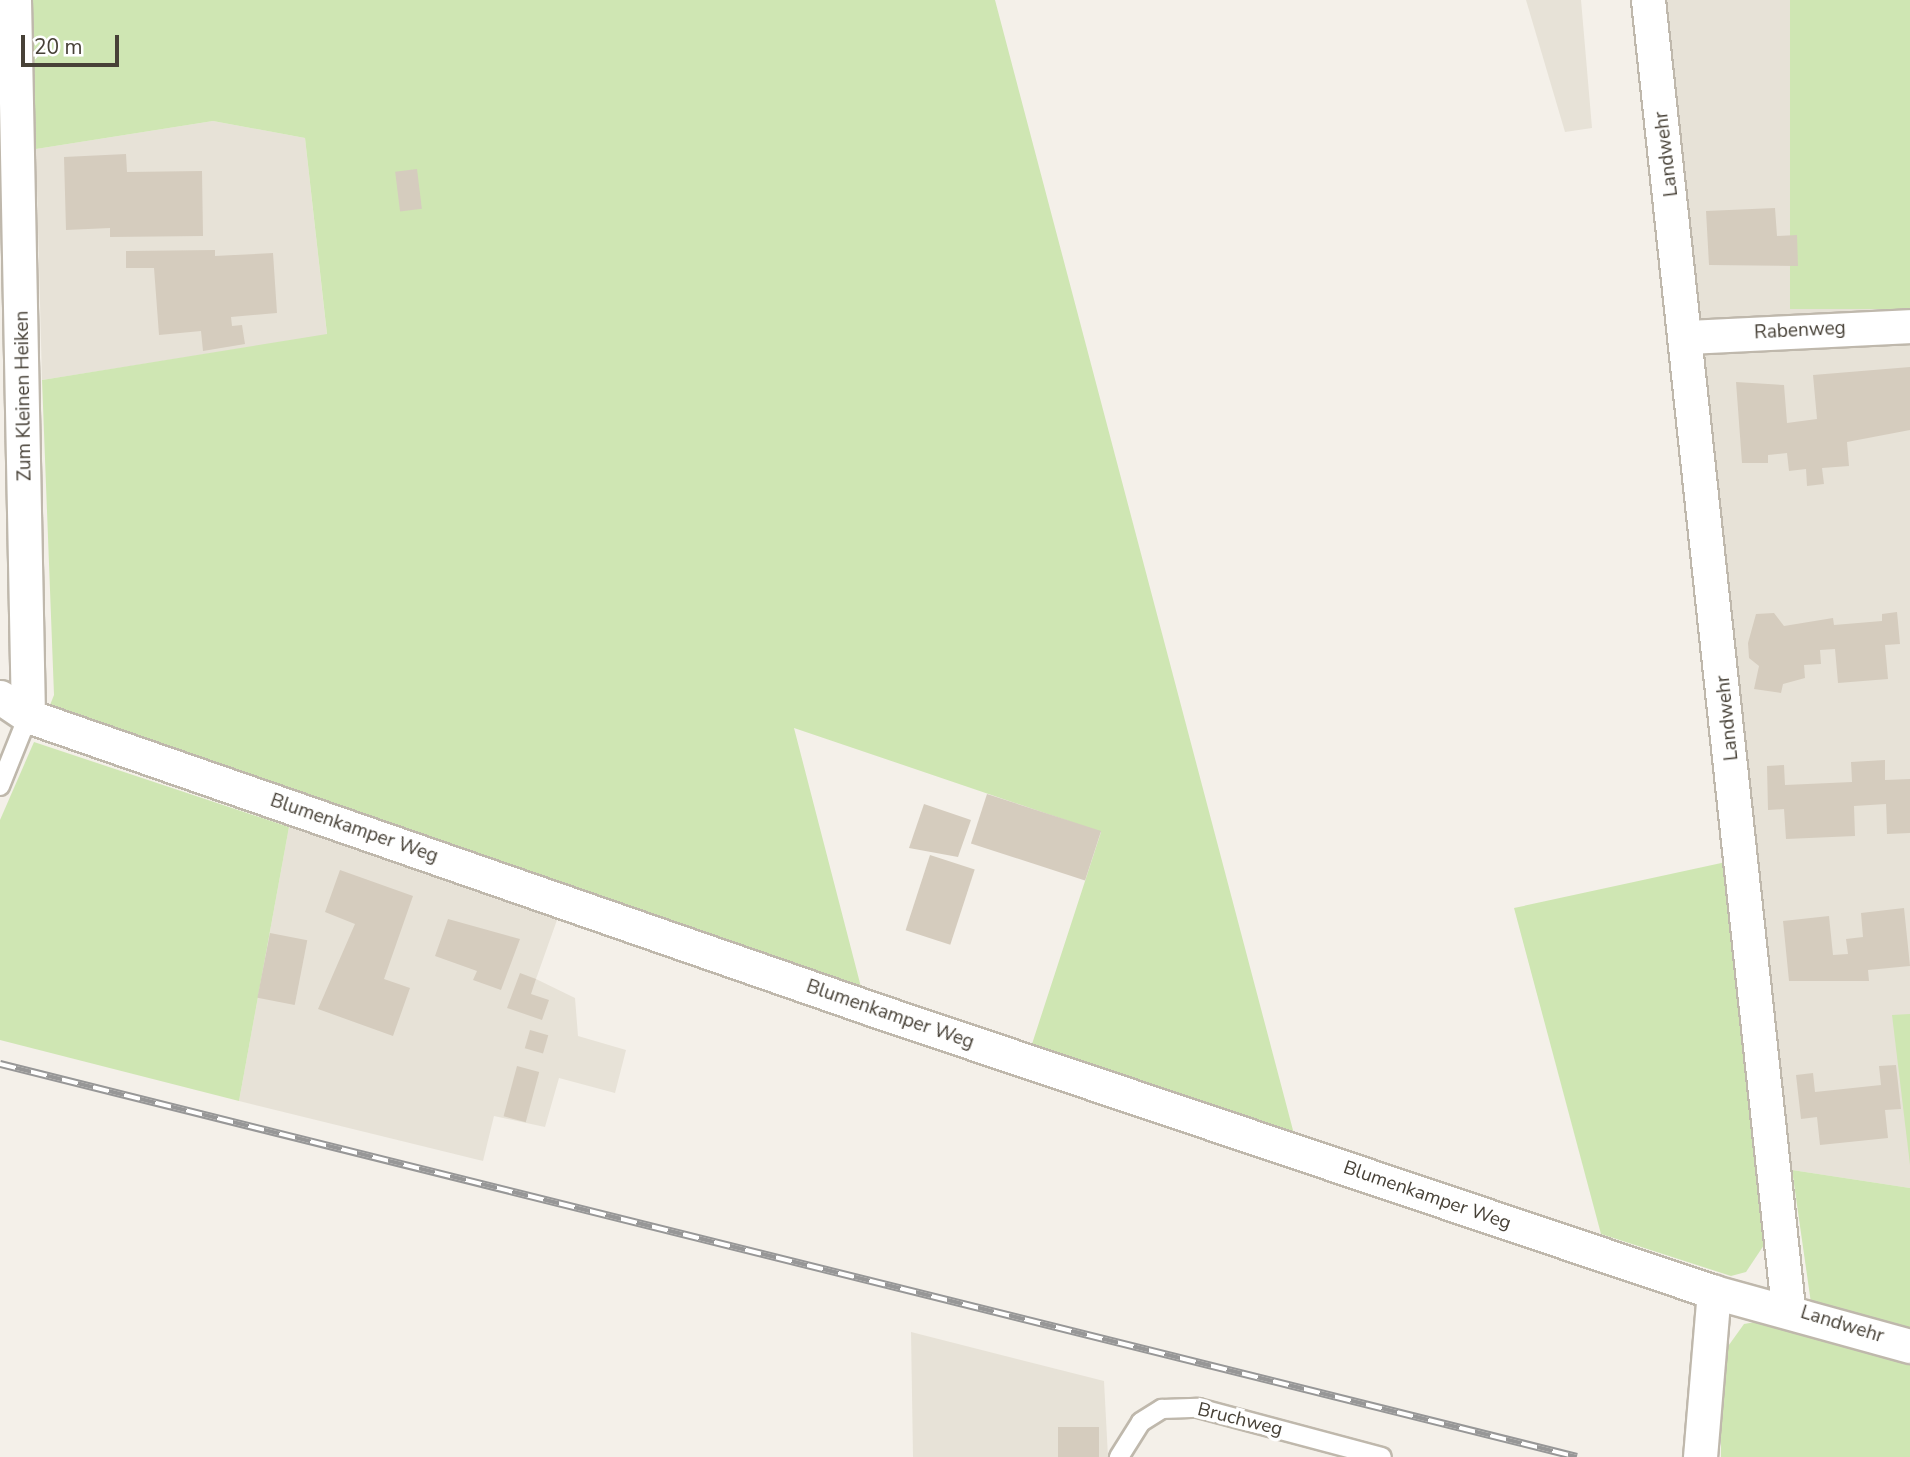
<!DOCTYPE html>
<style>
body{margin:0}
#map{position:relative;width:1910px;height:1457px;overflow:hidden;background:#f4f0e9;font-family:"Nunito Sans",sans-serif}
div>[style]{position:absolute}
.residential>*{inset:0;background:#e7e2d7}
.green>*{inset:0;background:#cfe6b3;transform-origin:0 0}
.building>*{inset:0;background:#d5ccbe;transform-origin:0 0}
.roads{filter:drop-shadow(2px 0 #bfb8ac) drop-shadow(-2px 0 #bfb8ac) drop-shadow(0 2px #bfb8ac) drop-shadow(0 -2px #bfb8ac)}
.service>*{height:18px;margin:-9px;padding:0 9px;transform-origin:9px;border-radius:9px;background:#fff}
.minor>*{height:33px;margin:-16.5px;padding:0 16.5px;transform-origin:16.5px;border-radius:16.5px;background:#fff}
.rail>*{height:8px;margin-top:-4px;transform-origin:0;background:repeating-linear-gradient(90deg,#fff 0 16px,#979797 0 32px);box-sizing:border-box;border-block:2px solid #979797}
span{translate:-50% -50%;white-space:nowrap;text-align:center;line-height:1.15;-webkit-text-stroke:7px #fff;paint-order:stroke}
.street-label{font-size:19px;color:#474137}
.scale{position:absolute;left:21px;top:35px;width:98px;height:32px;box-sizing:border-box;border:4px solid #474137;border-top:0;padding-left:9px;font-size:21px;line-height:24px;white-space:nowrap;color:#474137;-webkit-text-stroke:5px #fff;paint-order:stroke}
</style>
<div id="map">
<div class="residential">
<div style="clip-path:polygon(1526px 0,1581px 0,1592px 128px,1565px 132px)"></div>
<div style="clip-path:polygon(1657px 0,1910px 0,1910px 1188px,1792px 1170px)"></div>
<div style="clip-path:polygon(213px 121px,305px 138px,327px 335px,42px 380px,36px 149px)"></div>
<div style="clip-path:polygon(289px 827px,557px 920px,536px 979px,575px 998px,578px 1036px,626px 1050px,615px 1093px,559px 1078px,545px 1127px,494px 1116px,483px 1161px,239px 1101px)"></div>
<div style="clip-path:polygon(911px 1332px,1104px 1381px,1108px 1457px,913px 1457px)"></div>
</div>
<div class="green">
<div style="clip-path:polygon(32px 0,995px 0,1294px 1134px,1032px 1044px,1101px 832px,794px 728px,861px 987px,48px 710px,54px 695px,42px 380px,327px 334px,305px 138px,213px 121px,36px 149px)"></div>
<div style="left:1790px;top:0;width:120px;height:309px"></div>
<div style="clip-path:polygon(34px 742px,289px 827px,239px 1101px,0 1040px,0 820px)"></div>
<div style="clip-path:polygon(1726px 862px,1764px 1245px,1746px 1272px,1731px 1276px,1601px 1234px,1514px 908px)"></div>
<div style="clip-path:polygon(1910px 1014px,1910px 1165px,1892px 1015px)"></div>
<div style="clip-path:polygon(1792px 1170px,1910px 1188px,1910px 1333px,1811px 1303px)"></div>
<div style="clip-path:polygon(1772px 1319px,1910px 1363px,1910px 1457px,1721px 1457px,1721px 1356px,1744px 1324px)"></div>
</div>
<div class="building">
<div style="clip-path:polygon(126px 154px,127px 172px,202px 171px,203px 236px,110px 237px,110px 228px,66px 230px,64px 157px)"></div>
<div style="left:417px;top:169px;width:40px;height:22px;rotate:83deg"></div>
<div style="clip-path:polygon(1775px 208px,1777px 236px,1797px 235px,1798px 266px,1709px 265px,1706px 211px)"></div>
<div style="clip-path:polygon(215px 250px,215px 256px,273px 253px,277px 313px,231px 317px,232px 326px,242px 325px,245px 344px,203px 351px,201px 331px,159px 335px,154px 268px,126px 268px,126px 251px)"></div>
<div style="clip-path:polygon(1910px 367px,1910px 430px,1847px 442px,1849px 466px,1822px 468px,1824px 484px,1807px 486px,1806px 469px,1789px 471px,1787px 453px,1768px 455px,1768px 463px,1742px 463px,1736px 382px,1784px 385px,1787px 423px,1817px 419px,1813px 375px)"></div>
<div style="clip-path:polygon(1897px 612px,1900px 644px,1885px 645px,1888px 679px,1838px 683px,1835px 649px,1820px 650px,1821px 664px,1804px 665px,1805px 678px,1783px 684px,1781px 693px,1754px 689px,1759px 666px,1749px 658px,1748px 643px,1756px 614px,1774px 613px,1784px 626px,1833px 618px,1834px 625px,1882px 621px,1882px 614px)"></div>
<div style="clip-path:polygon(1885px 760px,1885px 780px,1910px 779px,1910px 833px,1887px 834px,1886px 804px,1854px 806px,1855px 836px,1786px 839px,1784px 809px,1768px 810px,1767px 766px,1784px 765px,1785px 785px,1852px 782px,1851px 762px)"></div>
<div style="left:987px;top:794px;width:120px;height:52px;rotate:18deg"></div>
<div style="clip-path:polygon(924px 804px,971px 820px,958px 857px,909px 848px)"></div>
<div style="left:930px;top:855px;width:47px;height:79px;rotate:18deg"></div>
<div style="clip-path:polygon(340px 870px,413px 896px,384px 979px,410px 988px,393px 1036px,318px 1009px,355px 924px,325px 912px)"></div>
<div style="clip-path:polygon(1904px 908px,1910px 966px,1868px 970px,1869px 981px,1789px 981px,1783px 921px,1829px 916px,1833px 955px,1848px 954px,1846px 939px,1863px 937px,1861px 913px)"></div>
<div style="clip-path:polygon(448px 919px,520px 939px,501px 990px,473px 980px,477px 971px,435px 956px)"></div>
<div style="left:270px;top:933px;width:38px;height:66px;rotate:11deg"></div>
<div style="clip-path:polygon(520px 973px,536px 979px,531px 994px,549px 1000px,542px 1020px,507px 1008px)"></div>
<div style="left:530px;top:1030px;width:19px;height:19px;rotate:16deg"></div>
<div style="clip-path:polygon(1896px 1065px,1901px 1109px,1885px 1110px,1888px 1138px,1820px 1145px,1817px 1117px,1801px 1119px,1796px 1075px,1813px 1073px,1815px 1092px,1881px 1085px,1879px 1066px)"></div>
<div style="left:517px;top:1066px;width:23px;height:52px;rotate:15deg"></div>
<div style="left:1099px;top:1427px;width:30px;height:41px;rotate:90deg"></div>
</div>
<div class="roads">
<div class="service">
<div style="left:0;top:786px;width:75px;rotate:-68.2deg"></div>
<div style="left:1119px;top:1457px;width:41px;rotate:-57.8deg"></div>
<div style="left:1141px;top:1422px;width:25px;rotate:-32deg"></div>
<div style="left:1162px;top:1409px;width:36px;rotate:-2deg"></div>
<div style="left:1198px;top:1408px;width:190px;rotate:14.9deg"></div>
</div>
<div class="minor">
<div style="left:14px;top:0;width:716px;rotate:88.88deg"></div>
<div style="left:1648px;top:0;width:1315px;rotate:83.89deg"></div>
<div style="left:1689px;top:337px;width:221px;rotate:-2.8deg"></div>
<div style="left:0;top:697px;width:34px;rotate:34deg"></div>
<div style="left:28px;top:716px;width:893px;rotate:19.14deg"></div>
<div style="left:872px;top:1009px;width:888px;rotate:18.58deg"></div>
<div style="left:1714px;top:1292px;width:203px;rotate:15.4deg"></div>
<div style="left:1700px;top:1457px;width:166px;rotate:-85.2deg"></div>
</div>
</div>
<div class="rail">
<div style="left:0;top:1064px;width:1625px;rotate:13.99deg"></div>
</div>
<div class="street-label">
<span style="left:1667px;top:154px;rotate:-97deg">Landwehr</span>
<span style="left:1800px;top:331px;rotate:-3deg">Rabenweg</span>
<span style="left:24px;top:396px;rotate:-91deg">Zum Kleinen Heiken</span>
<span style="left:1728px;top:718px;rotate:-96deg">Landwehr</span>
<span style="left:354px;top:829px;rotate:19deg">Blumenkamper Weg</span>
<span style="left:890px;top:1015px;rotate:19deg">Blumenkamper Weg</span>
<span style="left:1427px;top:1196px;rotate:19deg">Blumenkamper Weg</span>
<span style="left:1842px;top:1325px;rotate:17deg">Landwehr</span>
<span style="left:1240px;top:1420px;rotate:14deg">Bruchweg</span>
</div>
<div class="scale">20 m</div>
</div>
